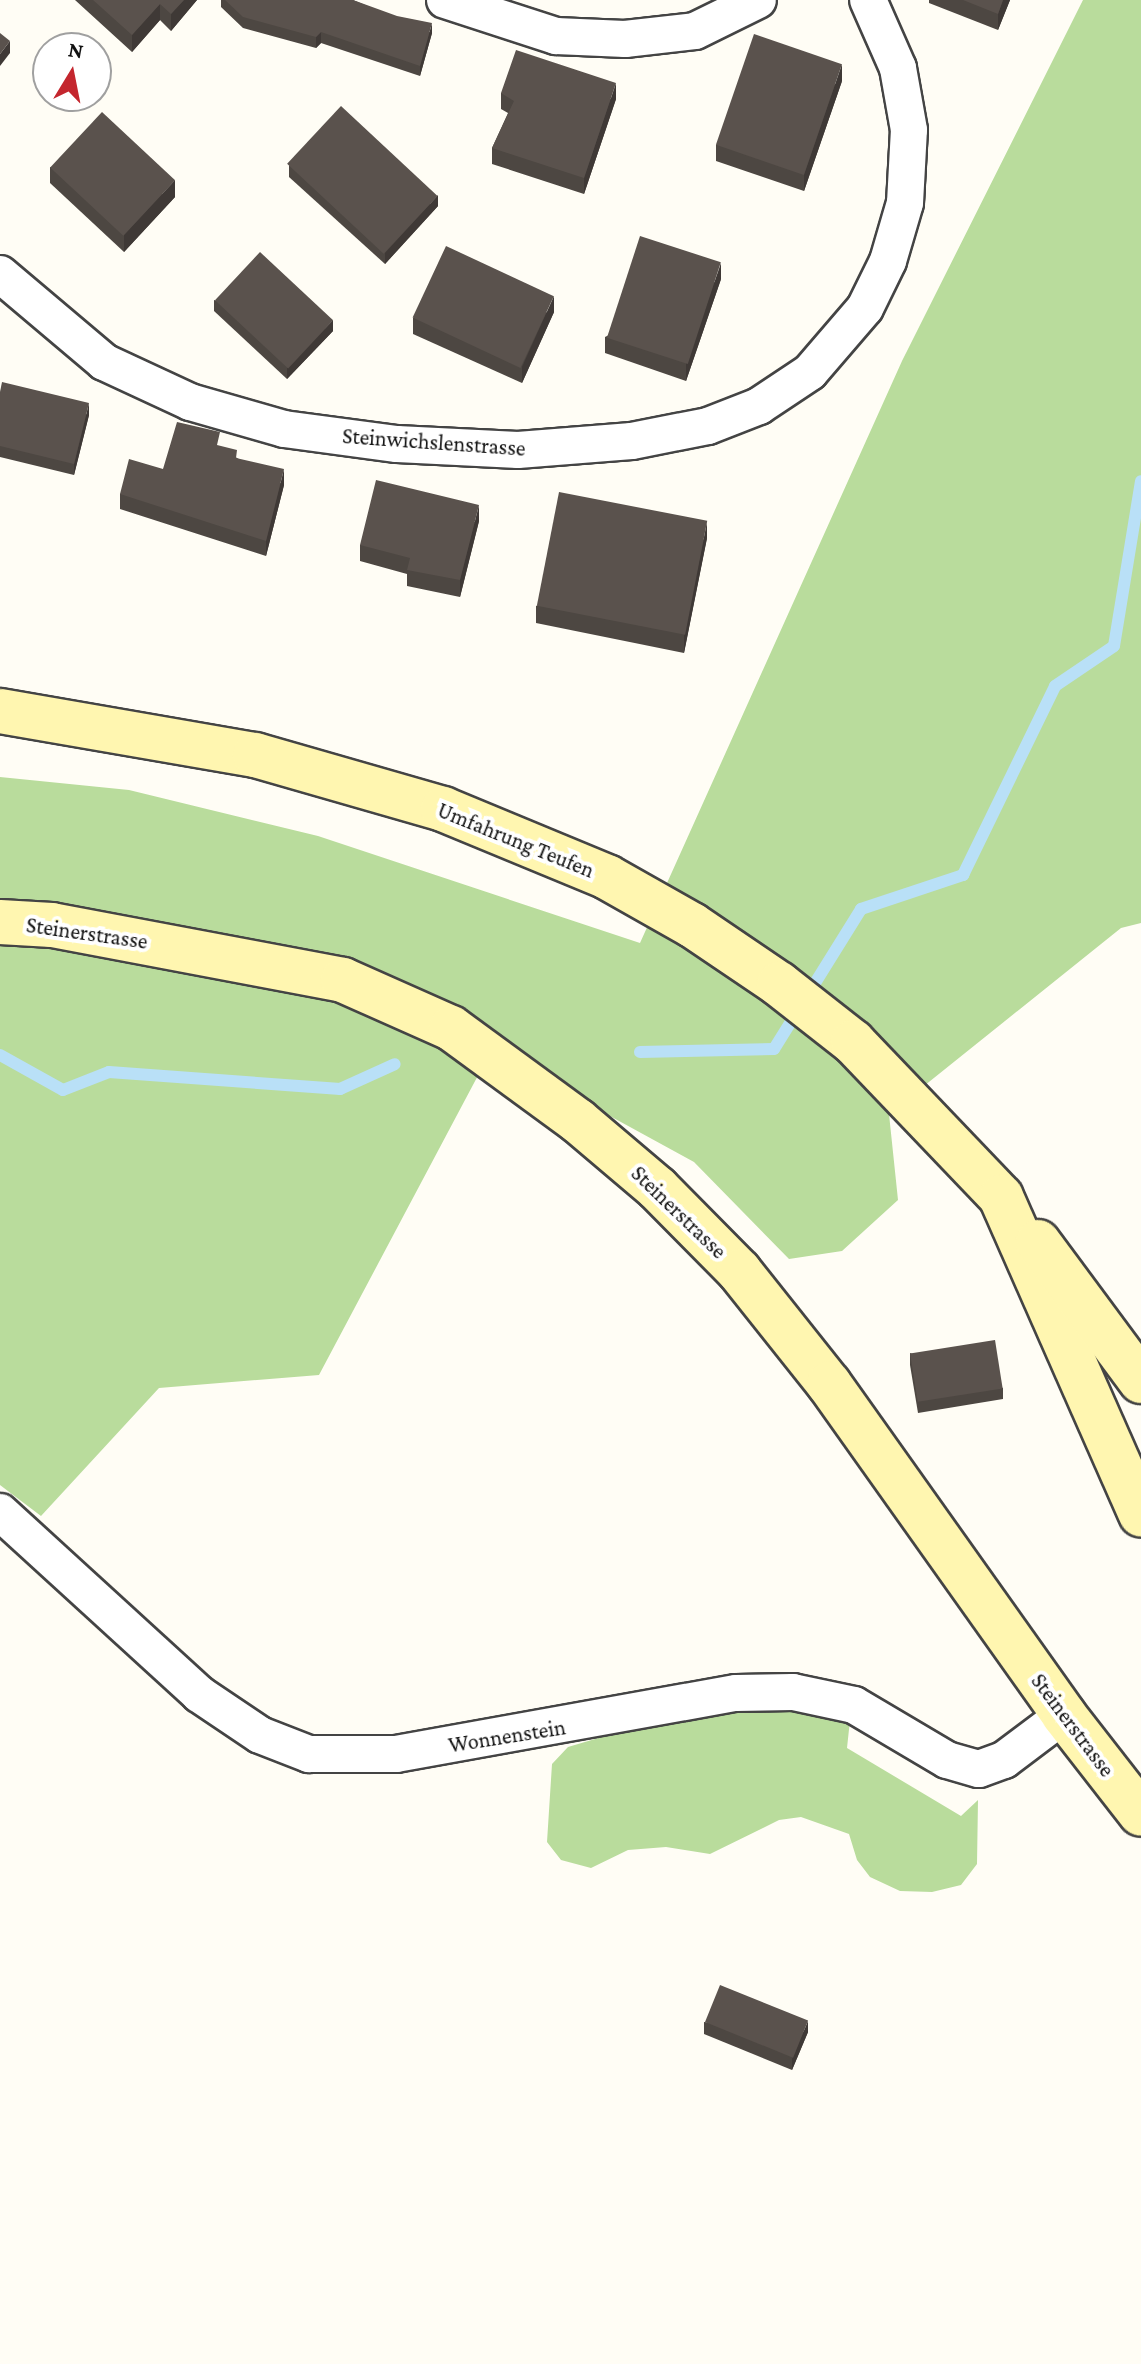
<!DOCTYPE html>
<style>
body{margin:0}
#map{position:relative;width:1141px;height:2364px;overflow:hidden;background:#fffdf5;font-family:"Crimson Pro",serif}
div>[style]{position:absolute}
.forest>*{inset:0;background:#b9dc9c}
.stream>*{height:12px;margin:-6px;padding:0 6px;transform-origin:6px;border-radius:6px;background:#b9e0f7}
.roads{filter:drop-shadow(2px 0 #444) drop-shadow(-2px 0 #444) drop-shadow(0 2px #444) drop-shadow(0 -2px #444)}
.minor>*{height:36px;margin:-18px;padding:0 18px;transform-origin:18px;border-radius:18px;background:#fff}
.secondary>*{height:44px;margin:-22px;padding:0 22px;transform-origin:22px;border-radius:22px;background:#fff6b0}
.wall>*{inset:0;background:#4d4742}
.shaded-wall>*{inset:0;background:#3f3936}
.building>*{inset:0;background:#5a524d;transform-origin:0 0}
span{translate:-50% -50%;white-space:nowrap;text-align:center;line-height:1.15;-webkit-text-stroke:8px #fff;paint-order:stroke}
.street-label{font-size:22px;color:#111}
.north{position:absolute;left:32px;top:32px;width:80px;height:80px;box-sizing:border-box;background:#fff;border:2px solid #a0a0a0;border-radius:50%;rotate:10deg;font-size:22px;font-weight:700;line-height:32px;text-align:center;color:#111}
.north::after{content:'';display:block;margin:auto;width:28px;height:36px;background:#c4262e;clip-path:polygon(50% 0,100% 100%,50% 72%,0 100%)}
</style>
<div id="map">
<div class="forest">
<div style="clip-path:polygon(1083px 0,1141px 0,1141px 923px,1121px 928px,889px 1114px,898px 1200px,842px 1251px,789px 1259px,694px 1162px,491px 1051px,319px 1375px,159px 1388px,41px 1516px,0 1485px,0 777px,129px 790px,318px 836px,640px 943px,902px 361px)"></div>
<div style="clip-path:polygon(774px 1705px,850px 1720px,847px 1748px,961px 1816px,978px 1800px,977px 1864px,961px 1885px,932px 1892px,900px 1891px,870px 1877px,857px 1860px,849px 1834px,801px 1817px,779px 1820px,710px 1854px,666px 1847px,628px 1850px,591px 1868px,561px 1860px,547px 1842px,552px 1764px,568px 1747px,639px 1726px)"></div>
</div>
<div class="stream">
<div style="left:640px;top:1052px;width:134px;rotate:-1.3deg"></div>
<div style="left:774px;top:1049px;width:165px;rotate:-58.1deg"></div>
<div style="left:861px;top:909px;width:108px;rotate:-18.4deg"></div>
<div style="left:963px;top:875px;width:210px;rotate:-64deg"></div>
<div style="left:1055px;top:686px;width:71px;rotate:-34.1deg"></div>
<div style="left:1114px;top:646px;width:167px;rotate:-80.7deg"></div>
<div style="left:0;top:1055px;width:72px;rotate:29.1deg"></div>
<div style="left:63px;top:1090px;width:49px;rotate:-21.4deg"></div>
<div style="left:109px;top:1072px;width:232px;rotate:4.2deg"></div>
<div style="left:340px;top:1089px;width:60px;rotate:-24.4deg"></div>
</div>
<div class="roads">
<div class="minor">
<div style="left:445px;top:0;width:117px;rotate:18deg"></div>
<div style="left:556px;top:36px;width:69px;rotate:2.5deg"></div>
<div style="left:625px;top:39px;width:70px;rotate:-6.5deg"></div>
<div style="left:695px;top:31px;width:70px;rotate:-26.2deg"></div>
<div style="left:0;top:274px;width:136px;rotate:40.2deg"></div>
<div style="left:104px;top:362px;width:95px;rotate:24.9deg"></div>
<div style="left:190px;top:402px;width:98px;rotate:16deg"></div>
<div style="left:284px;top:429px;width:114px;rotate:7.6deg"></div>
<div style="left:397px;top:444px;width:121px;rotate:2.8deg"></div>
<div style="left:518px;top:450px;width:114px;rotate:-4.5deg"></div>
<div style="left:632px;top:441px;width:77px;rotate:-11.2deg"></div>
<div style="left:708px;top:426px;width:55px;rotate:-21.4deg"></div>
<div style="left:759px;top:406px;width:61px;rotate:-33.7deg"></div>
<div style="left:810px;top:372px;width:84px;rotate:-49.3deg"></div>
<div style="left:865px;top:308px;width:52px;rotate:-63.9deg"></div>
<div style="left:888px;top:261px;width:60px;rotate:-73.7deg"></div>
<div style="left:905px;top:203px;width:73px;rotate:-86.9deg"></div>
<div style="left:909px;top:130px;width:63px;rotate:-100.1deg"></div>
<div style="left:898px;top:68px;width:74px;rotate:-113.8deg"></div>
<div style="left:0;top:1512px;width:270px;rotate:42.4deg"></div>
<div style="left:199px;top:1694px;width:73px;rotate:33.9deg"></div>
<div style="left:260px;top:1735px;width:53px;rotate:21.2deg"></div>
<div style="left:309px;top:1754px;width:87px"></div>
<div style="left:396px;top:1754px;width:345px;rotate:-10.2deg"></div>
<div style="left:736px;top:1693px;width:57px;rotate:-1deg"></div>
<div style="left:793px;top:1692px;width:62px;rotate:12deg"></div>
<div style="left:854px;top:1705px;width:108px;rotate:30.6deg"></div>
<div style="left:947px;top:1760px;width:33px;rotate:16deg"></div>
<div style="left:979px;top:1769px;width:27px;rotate:-20deg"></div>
<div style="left:1004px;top:1760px;width:75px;rotate:-36.9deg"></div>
</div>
<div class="secondary">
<div style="left:0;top:711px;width:259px;rotate:9.8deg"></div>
<div style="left:255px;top:755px;width:196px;rotate:16deg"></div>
<div style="left:443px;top:809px;width:178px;rotate:22.5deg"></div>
<div style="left:607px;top:877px;width:98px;rotate:29.5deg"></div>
<div style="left:692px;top:925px;width:105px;rotate:34.1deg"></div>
<div style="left:779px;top:984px;width:94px;rotate:38.1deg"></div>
<div style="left:853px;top:1042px;width:214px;rotate:46.3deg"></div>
<div style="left:1001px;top:1197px;width:347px;rotate:66.2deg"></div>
<div style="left:0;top:922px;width:52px;rotate:3.3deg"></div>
<div style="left:52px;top:925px;width:296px;rotate:10.7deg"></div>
<div style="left:343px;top:980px;width:118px;rotate:24deg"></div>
<div style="left:451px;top:1028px;width:157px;rotate:36.2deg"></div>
<div style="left:578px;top:1121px;width:104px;rotate:40.3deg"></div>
<div style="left:657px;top:1188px;width:117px;rotate:45.3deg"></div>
<div style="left:739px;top:1271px;width:144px;rotate:51.5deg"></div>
<div style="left:829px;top:1384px;width:406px;rotate:54.6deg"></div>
<div style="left:1064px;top:1715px;width:125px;rotate:52.1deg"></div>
<div style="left:1038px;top:1242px;width:173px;rotate:53.5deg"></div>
</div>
</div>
<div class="wall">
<div style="clip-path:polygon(75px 0,197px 0,171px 31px,160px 20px,132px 52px)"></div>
<div style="clip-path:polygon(221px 0,353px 0,432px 33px,420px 76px,321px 43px,316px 48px,243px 28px,221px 7px)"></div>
<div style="clip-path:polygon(929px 0,1010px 0,998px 30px,929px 3px)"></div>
<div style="clip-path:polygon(842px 81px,804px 191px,716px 161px,716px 145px)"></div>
<div style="clip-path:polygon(501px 93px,616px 99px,584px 194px,492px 164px,492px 148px,508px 113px,501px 109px)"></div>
<div style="clip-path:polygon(289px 165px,438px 206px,385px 264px,289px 177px)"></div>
<div style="clip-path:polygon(50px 167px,175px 197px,124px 252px,50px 183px)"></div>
<div style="clip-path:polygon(721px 279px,686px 381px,605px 353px,605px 337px)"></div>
<div style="clip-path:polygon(214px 300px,333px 331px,287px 379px,214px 311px)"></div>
<div style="clip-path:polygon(554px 312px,522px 383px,413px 334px,413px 318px)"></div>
<div style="clip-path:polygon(0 392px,89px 415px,74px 475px,0 457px)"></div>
<div style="clip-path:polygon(220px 446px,237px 458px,284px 485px,266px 556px,120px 509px,120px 494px,163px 469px)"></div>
<div style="clip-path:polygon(479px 521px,460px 597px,407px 586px,407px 574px,360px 561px,360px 545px)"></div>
<div style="clip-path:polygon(707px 538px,684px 653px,536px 623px,536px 606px)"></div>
<div style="clip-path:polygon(910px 1353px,1003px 1388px,1003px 1399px,918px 1413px,910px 1365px)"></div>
<div style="clip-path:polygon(704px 2022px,808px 2032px,792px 2070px,704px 2034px)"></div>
</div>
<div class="shaded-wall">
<div style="clip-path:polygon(184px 0,197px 0,171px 31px,171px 14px)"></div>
<div style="clip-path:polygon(1003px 0,1010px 0,998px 30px,998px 14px)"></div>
<div style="clip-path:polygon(160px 4px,160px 20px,132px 52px,132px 35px)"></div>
<div style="clip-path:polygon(432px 23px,432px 33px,420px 76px,420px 66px)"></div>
<div style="clip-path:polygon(321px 32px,321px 43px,316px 48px,316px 37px)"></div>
<div style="clip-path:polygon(10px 41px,10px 53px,0 66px,0 54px)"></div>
<div style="clip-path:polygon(842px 64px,842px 81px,804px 191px,804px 175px)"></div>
<div style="clip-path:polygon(616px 83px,616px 99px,584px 194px,584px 178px)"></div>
<div style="clip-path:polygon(175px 180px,175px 197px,124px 252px,124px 235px)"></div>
<div style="clip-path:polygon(438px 195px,438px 206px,385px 264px,385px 253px)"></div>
<div style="clip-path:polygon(721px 263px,721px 279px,686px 381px,686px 364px)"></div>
<div style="clip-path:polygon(554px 296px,554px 312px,522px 383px,522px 367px)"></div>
<div style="clip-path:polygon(333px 320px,333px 331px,287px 379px,287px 368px)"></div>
<div style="clip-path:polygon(89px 403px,89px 415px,74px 475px,74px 464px)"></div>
<div style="clip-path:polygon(284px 469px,284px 485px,266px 556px,266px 541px)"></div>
<div style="clip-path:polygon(479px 505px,479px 521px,460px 597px,460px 580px)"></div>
<div style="clip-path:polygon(707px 522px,707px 538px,684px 653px,684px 636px)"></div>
<div style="clip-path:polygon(808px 2021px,808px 2032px,792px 2070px,792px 2059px)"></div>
</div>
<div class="building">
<div style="clip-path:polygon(93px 0,184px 0,171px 14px,160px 4px,132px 35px)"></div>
<div style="clip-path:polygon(225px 0,353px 0,397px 16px,432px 23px,420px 66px,321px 32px,316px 37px,243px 17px)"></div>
<div style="clip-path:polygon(963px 0,1003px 0,998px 14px)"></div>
<div style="clip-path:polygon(0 33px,10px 41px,0 54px)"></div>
<div style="left:754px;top:34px;width:93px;height:117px;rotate:19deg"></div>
<div style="clip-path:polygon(516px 50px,616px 83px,584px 178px,492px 148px,514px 101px,501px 93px)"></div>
<div style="left:341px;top:106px;width:132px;height:79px;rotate:43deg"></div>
<div style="left:102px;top:112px;width:100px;height:76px;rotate:43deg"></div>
<div style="left:640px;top:236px;width:85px;height:107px;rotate:18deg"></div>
<div style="left:446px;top:246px;width:119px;height:79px;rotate:25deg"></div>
<div style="left:260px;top:252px;width:100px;height:66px;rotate:43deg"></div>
<div style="clip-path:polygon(2px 382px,89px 403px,74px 464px,0 446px,0 392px)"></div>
<div style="clip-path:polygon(177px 422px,220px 432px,217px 445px,237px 450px,236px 458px,284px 469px,266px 541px,120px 494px,129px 459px,163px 469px)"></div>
<div style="clip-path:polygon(376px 480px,479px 505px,460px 580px,407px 570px,410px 558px,360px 545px)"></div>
<div style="left:559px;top:492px;width:151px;height:116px;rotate:11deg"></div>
<div style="left:995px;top:1340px;width:49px;height:86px;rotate:81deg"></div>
<div style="left:720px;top:1985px;width:95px;height:40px;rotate:22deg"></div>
</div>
<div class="street-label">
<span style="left:434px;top:442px;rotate:4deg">Steinwichslenstrasse</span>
<span style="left:516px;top:840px;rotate:22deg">Umfahrung Teufen</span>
<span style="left:87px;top:933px;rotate:8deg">Steinerstrasse</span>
<span style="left:679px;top:1212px;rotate:44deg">Steinerstrasse</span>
<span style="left:1073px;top:1725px;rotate:53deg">Steinerstrasse</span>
<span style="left:507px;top:1736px;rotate:-9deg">Wonnenstein</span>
</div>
<div class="north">N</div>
</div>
